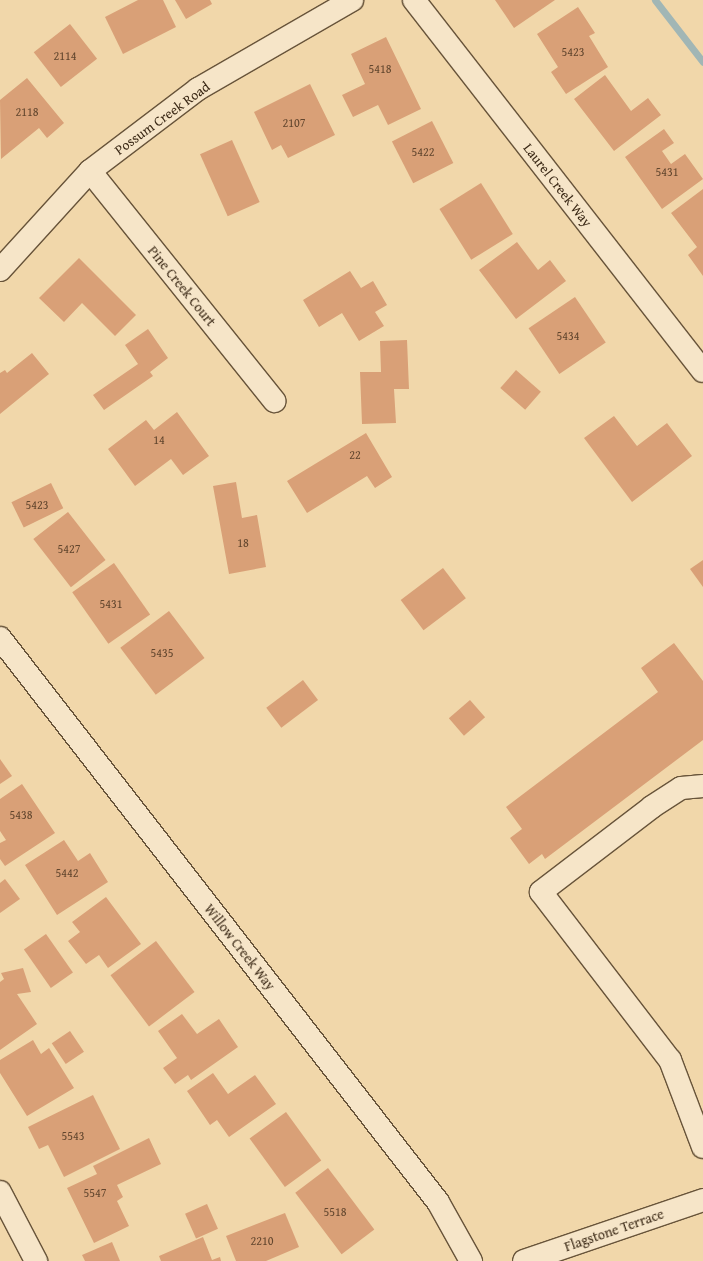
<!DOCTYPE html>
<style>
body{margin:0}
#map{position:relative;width:703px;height:1261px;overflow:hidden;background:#f1d7aa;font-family:"Gentium Book Plus",serif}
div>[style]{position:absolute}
.stream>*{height:7px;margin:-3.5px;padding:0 3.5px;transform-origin:3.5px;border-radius:3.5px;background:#a1b6b5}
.building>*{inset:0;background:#d9a077;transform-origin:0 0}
.roads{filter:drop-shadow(1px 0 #68543a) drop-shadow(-1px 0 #68543a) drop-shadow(0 1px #68543a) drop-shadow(0 -1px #68543a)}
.minor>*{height:22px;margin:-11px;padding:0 11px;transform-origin:11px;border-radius:11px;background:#f6e5c8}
span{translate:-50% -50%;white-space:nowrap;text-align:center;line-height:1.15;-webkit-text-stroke:3px #f6e5c8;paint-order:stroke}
.number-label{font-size:12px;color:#62462e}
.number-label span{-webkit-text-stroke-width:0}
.street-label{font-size:14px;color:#3a2815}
</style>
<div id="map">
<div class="stream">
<div style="left:655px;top:0;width:78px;rotate:52.3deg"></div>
</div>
<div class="building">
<div style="clip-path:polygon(138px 0,163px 0,176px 27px,123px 54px,105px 17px)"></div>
<div style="clip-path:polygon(175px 0,210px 0,212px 4px,186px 19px)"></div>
<div style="clip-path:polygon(495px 0,555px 0,514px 28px)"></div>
<div style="clip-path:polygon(578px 7px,595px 33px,589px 36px,608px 67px,566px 94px,551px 72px,558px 67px,537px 34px)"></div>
<div style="left:70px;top:24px;width:44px;height:46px;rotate:52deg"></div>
<div style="clip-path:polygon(386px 37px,421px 109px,388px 125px,378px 105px,353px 117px,342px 95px,365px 84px,351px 54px)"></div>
<div style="clip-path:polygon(605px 75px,631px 111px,648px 98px,661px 115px,614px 151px,574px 99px)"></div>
<div style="clip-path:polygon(27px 78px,64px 123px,47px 138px,39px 128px,1px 159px,0 100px)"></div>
<div style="clip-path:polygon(310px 84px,335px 135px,288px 158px,281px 145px,272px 150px,254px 112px)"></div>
<div style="left:432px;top:121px;width:47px;height:45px;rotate:63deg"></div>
<div style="clip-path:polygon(664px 129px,674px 143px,662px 151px,671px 164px,685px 154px,703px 179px,662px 209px,625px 157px)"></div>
<div style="left:232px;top:140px;width:68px;height:35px;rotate:66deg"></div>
<div style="left:481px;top:183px;width:60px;height:49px;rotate:58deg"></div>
<div style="clip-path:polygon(703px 189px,703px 276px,688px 255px,697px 247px,671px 213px)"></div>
<div style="clip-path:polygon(517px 242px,538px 270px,550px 260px,566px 281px,516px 319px,479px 270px)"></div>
<div style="clip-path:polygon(79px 258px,136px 315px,115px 336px,82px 303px,64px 322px,39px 298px)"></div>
<div style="clip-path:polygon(350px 271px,361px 288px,373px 281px,387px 305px,375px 312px,384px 326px,359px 341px,342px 313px,319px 327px,303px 300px)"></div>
<div style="left:575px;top:297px;width:55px;height:56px;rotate:56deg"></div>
<div style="clip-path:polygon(148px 329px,168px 358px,150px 372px,153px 376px,104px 410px,93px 395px,138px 364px,125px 345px)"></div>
<div style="clip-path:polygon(407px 340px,409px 389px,394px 389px,396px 423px,362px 424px,360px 372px,381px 372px,380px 341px)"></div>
<div style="clip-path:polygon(32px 353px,49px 374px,0 414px,0 373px,5px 370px,7px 373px)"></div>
<div style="left:516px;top:370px;width:33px;height:24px;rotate:41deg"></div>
<div style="clip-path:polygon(177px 412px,209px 456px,183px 475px,171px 459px,135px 486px,108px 449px,146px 420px,154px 430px)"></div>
<div style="clip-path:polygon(614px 416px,637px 446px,667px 423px,692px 456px,632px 502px,584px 438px)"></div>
<div style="clip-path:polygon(366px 433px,392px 477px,375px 488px,367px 476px,307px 513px,287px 481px)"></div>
<div style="clip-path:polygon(236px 482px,242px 518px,257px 515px,266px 567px,229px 574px,213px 486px)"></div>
<div style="left:51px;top:483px;width:28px;height:44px;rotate:64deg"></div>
<div style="left:68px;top:512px;width:61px;height:44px;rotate:52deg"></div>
<div style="clip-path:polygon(703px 560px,703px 587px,690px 569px)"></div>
<div style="left:114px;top:563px;width:63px;height:51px;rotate:55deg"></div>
<div style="left:443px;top:568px;width:38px;height:53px;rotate:53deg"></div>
<div style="left:169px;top:611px;width:59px;height:61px;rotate:53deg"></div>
<div style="clip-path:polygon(674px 643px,703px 681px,703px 740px,545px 859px,542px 854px,529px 864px,510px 838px,522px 829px,506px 807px,658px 692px,641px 668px)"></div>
<div style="left:303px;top:680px;width:25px;height:46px;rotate:53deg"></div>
<div style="left:470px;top:700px;width:23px;height:28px;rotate:49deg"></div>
<div style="clip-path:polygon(0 759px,12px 776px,0 784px)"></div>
<div style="clip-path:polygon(22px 784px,55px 833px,5px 866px,0 859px,0 843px,6px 840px,0 831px,0 799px)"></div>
<div style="clip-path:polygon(64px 840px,78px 861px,90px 853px,108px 882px,57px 915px,25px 865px)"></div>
<div style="clip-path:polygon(5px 879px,20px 899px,0 913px,0 883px)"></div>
<div style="clip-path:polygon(106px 897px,141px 944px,108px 968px,99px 955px,86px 964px,68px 941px,80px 932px,72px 922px)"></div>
<div style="left:46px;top:934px;width:47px;height:27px;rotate:55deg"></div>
<div style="left:156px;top:941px;width:64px;height:57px;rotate:53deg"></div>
<div style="clip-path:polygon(23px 968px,31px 992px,17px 994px,37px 1024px,0 1050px,0 982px,4px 979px,1px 973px)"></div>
<div style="clip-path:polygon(182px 1014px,197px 1034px,219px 1019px,238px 1047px,191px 1080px,188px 1075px,175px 1084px,163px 1068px,177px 1058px,158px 1031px)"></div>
<div style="left:70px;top:1031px;width:25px;height:22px;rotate:56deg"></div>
<div style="clip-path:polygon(33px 1040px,41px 1054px,49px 1048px,74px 1088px,27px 1116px,0 1073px,0 1060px)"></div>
<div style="clip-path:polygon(213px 1073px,228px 1094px,255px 1075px,276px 1104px,229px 1137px,217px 1120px,210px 1125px,187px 1091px)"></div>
<div style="clip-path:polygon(93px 1095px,120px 1149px,64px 1177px,48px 1145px,39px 1149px,28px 1127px)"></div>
<div style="left:286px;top:1112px;width:60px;height:45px;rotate:54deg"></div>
<div style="clip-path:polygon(149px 1138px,161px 1164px,117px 1185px,123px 1197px,117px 1201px,129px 1226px,94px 1243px,67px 1188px,97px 1174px,93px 1166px)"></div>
<div style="left:328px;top:1168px;width:77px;height:41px;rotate:53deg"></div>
<div style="left:207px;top:1204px;width:27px;height:24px;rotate:66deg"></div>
<div style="clip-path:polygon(285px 1213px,299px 1247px,266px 1261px,236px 1261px,226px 1236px)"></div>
<div style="clip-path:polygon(203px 1237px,212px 1260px,220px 1257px,221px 1261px,161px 1261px,159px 1256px)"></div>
<div style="clip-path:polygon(112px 1242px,120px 1261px,85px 1261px,82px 1255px)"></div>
</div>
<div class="roads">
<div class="minor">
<div style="left:414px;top:0;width:470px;rotate:52.1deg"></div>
<div style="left:90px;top:171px;width:295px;rotate:51.3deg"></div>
<div style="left:0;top:270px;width:134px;rotate:-47.7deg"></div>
<div style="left:90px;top:171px;width:136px;rotate:-37.2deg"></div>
<div style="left:198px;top:89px;width:178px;rotate:-30deg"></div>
<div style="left:0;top:638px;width:714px;rotate:52.17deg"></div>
<div style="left:438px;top:1202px;width:68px;rotate:60.8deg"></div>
<div style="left:703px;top:786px;width:22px;rotate:175deg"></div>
<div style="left:681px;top:788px;width:35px;rotate:147deg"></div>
<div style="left:652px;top:807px;width:140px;rotate:142.6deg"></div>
<div style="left:541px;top:892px;width:212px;rotate:52.5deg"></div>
<div style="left:670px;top:1060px;width:93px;rotate:69.2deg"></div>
<div style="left:0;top:1192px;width:78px;rotate:62.4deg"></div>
<div style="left:524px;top:1261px;width:189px;rotate:-18.8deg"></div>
</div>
</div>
<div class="number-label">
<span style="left:573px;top:52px">5423</span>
<span style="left:65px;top:56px">2114</span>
<span style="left:380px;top:69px">5418</span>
<span style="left:27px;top:112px">2118</span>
<span style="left:294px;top:123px">2107</span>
<span style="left:423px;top:152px">5422</span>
<span style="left:667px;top:172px">5431</span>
<span style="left:568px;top:336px">5434</span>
<span style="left:159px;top:440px">14</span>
<span style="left:355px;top:455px">22</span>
<span style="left:37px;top:505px">5423</span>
<span style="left:243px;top:543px">18</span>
<span style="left:69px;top:549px">5427</span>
<span style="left:111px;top:604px">5431</span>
<span style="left:162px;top:653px">5435</span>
<span style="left:21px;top:815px">5438</span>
<span style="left:67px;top:873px">5442</span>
<span style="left:73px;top:1136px">5543</span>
<span style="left:95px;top:1193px">5547</span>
<span style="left:335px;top:1212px">5518</span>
<span style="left:262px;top:1241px">2210</span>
</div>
<div class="street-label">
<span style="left:162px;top:118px;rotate:-36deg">Possum Creek Road</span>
<span style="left:558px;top:185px;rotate:52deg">Laurel Creek Way</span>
<span style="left:182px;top:286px;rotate:51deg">Pine Creek Court</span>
<span style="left:240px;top:947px;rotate:52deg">Willow Creek Way</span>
<span style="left:614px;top:1230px;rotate:-19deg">Flagstone Terrace</span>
</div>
</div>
